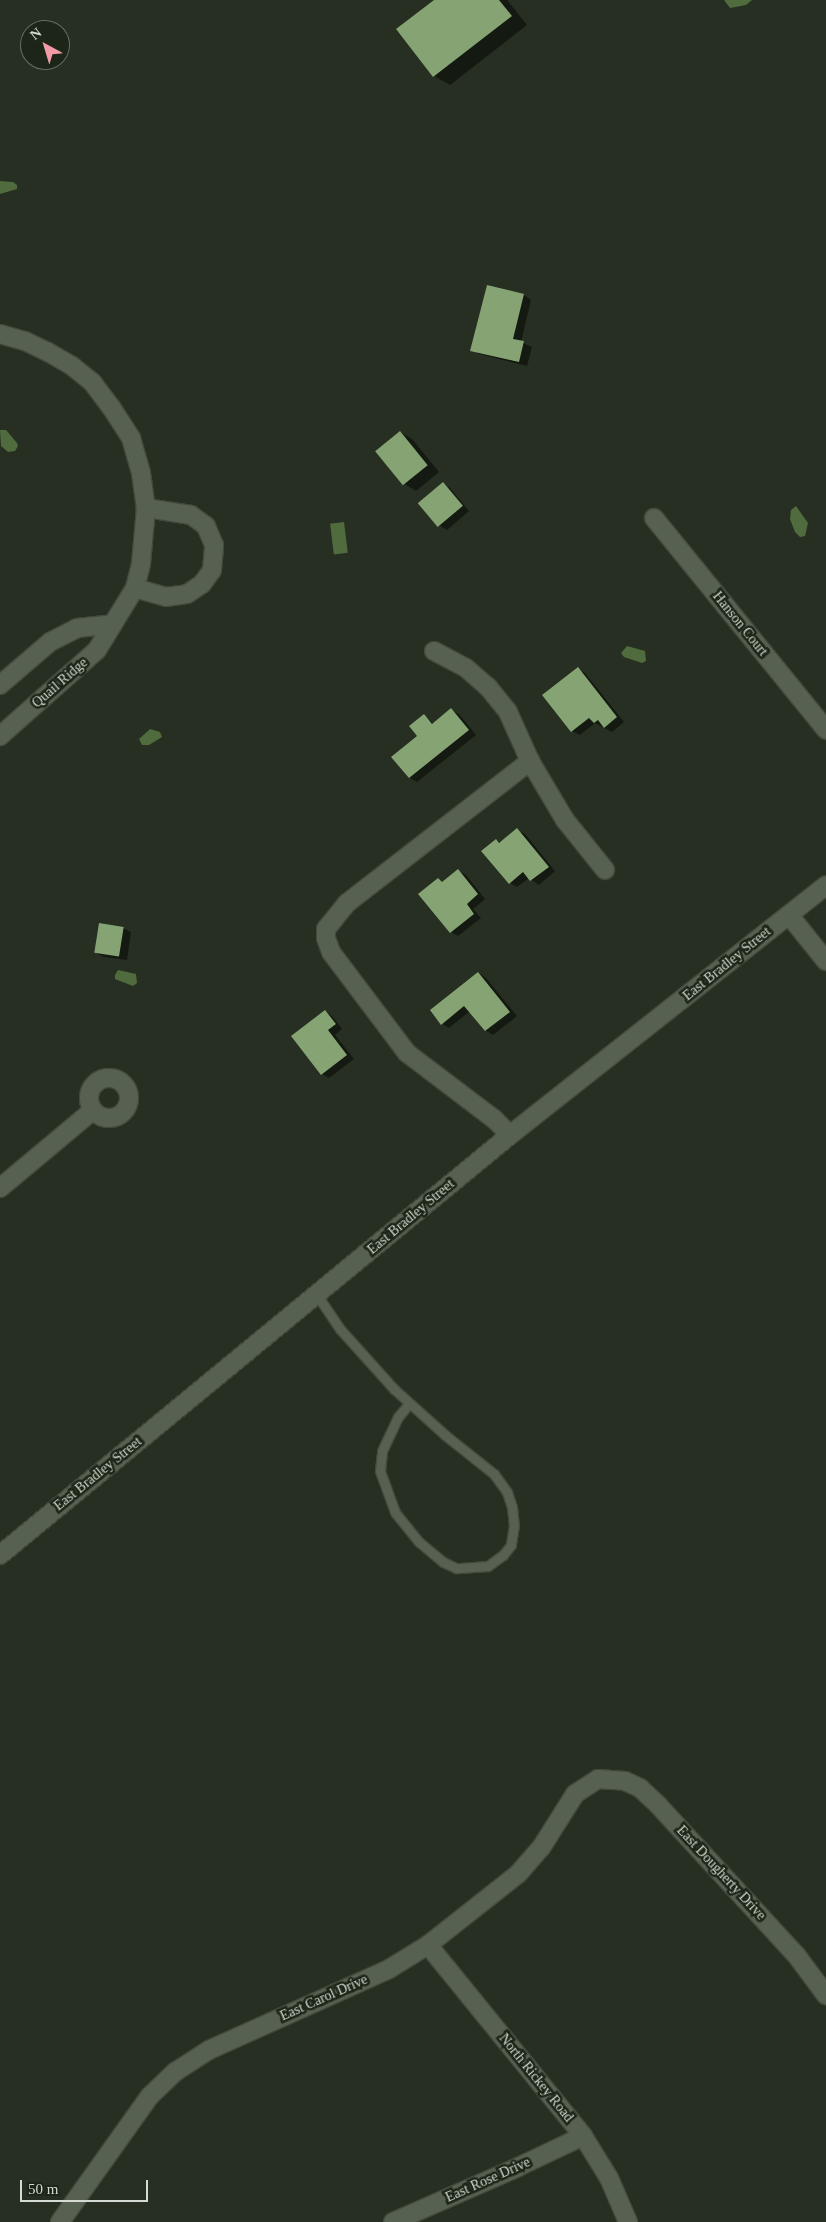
<!DOCTYPE html>
<style>
body{margin:0}
#map{position:relative;width:826px;height:2222px;overflow:hidden;background:#262f21;font-family:"Times New Roman",serif}
div>[style]{position:absolute}
.water>*{inset:0;background:#506c3e;transform-origin:0 0}
.shadow>*{inset:0;background:#0007}
.building>*{inset:0;background:#85a373;transform-origin:0 0}
.roads{filter:drop-shadow(1px 0 #424a3e) drop-shadow(-1px 0 #424a3e) drop-shadow(0 1px #424a3e) drop-shadow(0 -1px #424a3e)}
.lane>*{height:9px;margin:-4.5px;padding:0 4.5px;transform-origin:4.5px;border-radius:4.5px;background:#576152}
.street>*{height:18px;margin:-9px;padding:0 9px;transform-origin:9px;border-radius:9px;background:#576152}
.street>.ring{margin:-9px;padding:0;box-sizing:content-box;background:none;border:18px solid #576152;border-radius:50%}
span{translate:-50% -50%;white-space:nowrap;text-align:center;line-height:1.15;-webkit-text-stroke:5px #1c2517;paint-order:stroke}
.street-label{font-size:14px;color:#d4dad1}
.north{position:absolute;left:20px;top:20px;width:50px;height:50px;box-sizing:border-box;background:#1c2517;border:1px solid #666d61;border-radius:50%;rotate:321deg;font-size:14px;font-weight:700;line-height:20px;text-align:center;color:#d4dad1}
.north::after{content:'';display:block;margin:auto;width:18px;height:22px;background:#f39aa7;clip-path:polygon(50% 0,100% 100%,50% 72%,0 100%)}
.scale{position:absolute;left:20px;top:2180px;width:128px;height:22px;box-sizing:border-box;border:2px solid #d4dad1;border-top:0;padding-left:6px;font-size:15px;line-height:18px;white-space:nowrap;color:#d4dad1;-webkit-text-stroke:4px #1c2517;paint-order:stroke}
</style>
<div id="map">
<div class="water">
<div style="clip-path:polygon(724px 0,752px 0,746px 5px,730px 8px)"></div>
<div style="clip-path:polygon(0 181px,13px 182px,17px 185px,17px 189px,0 194px)"></div>
<div style="clip-path:polygon(0 430px,6px 430px,17px 443px,18px 446px,15px 451px,8px 452px,1px 446px)"></div>
<div style="clip-path:polygon(796px 506px,808px 523px,805px 536px,800px 537px,795px 532px,790px 519px,791px 510px)"></div>
<div style="left:344px;top:522px;width:31px;height:14px;rotate:83deg"></div>
<div style="clip-path:polygon(627px 646px,645px 651px,646px 661px,642px 663px,624px 657px,621px 653px)"></div>
<div style="clip-path:polygon(150px 729px,160px 732px,162px 737px,149px 745px,142px 745px,139px 739px)"></div>
<div style="clip-path:polygon(118px 970px,136px 974px,137px 983px,133px 986px,115px 979px,115px 975px)"></div>
</div>
<div class="shadow">
<div style="clip-path:polygon(436px 0,507px 0,527px 25px,450px 85px,434px 76px,398px 29px)"></div>
<div style="clip-path:polygon(487px 286px,524px 295px,531px 300px,521px 342px,532px 347px,527px 366px,479px 354px,472px 350px)"></div>
<div style="clip-path:polygon(400px 432px,412px 439px,439px 472px,416px 491px,405px 484px)"></div>
<div style="clip-path:polygon(443px 484px,450px 488px,469px 511px,447px 530px,439px 525px,420px 503px)"></div>
<div style="clip-path:polygon(578px 669px,585px 673px,624px 722px,612px 732px,595px 723px,580px 735px,572px 731px)"></div>
<div style="clip-path:polygon(451px 710px,459px 714px,476px 735px,417px 782px,410px 778px,393px 757px,419px 736px,424px 716px,434px 724px)"></div>
<div style="clip-path:polygon(518px 830px,525px 834px,555px 871px,539px 885px,529px 878px,517px 887px,510px 883px,496px 840px,501px 843px)"></div>
<div style="clip-path:polygon(458px 871px,466px 875px,485px 899px,473px 909px,481px 918px,458px 936px,451px 932px,438px 880px,444px 883px)"></div>
<div style="clip-path:polygon(123px 928px,131px 932px,127px 960px,104px 957px,96px 953px)"></div>
<div style="clip-path:polygon(479px 973px,486px 978px,517px 1016px,493px 1035px,485px 1030px,470px 1011px,449px 1028px,442px 1024px)"></div>
<div style="clip-path:polygon(325px 1011px,332px 1016px,342px 1029px,335px 1035px,354px 1059px,329px 1078px,322px 1074px)"></div>
</div>
<div class="building">
<div style="clip-path:polygon(434px 0,499px 0,512px 16px,433px 77px,396px 29px)"></div>
<div style="clip-path:polygon(487px 285px,524px 294px,513px 339px,524px 341px,519px 362px,470px 351px)"></div>
<div style="left:400px;top:431px;width:44px;height:32px;rotate:51deg"></div>
<div style="left:443px;top:482px;width:31px;height:33px;rotate:50deg"></div>
<div style="clip-path:polygon(578px 667px,617px 717px,604px 728px,598px 720px,594px 723px,589px 718px,571px 732px,542px 695px)"></div>
<div style="clip-path:polygon(451px 708px,469px 730px,409px 778px,391px 757px,417px 736px,409px 726px,424px 714px,432px 724px)"></div>
<div style="clip-path:polygon(517px 828px,549px 867px,530px 881px,523px 872px,509px 884px,481px 851px,496px 839px,499px 843px)"></div>
<div style="clip-path:polygon(458px 869px,478px 894px,467px 904px,474px 914px,450px 933px,418px 894px,438px 878px,442px 882px)"></div>
<div style="left:99px;top:923px;width:25px;height:30px;rotate:9deg"></div>
<div style="clip-path:polygon(478px 972px,510px 1012px,485px 1031px,464px 1006px,441px 1025px,430px 1010px)"></div>
<div style="clip-path:polygon(325px 1010px,336px 1024px,328px 1030px,347px 1055px,321px 1075px,291px 1036px)"></div>
</div>
<div class="roads">
<div class="lane">
<div style="left:317px;top:1295px;width:41px;rotate:55.9deg"></div>
<div style="left:340px;top:1329px;width:81px;rotate:48deg"></div>
<div style="left:394px;top:1389px;width:69px;rotate:42deg"></div>
<div style="left:445px;top:1435px;width:63px;rotate:38.5deg"></div>
<div style="left:494px;top:1474px;width:22px;rotate:54deg"></div>
<div style="left:507px;top:1492px;width:16px;rotate:72deg"></div>
<div style="left:512px;top:1507px;width:18px;rotate:84deg"></div>
<div style="left:514px;top:1525px;width:20px;rotate:99deg"></div>
<div style="left:511px;top:1545px;width:13px;rotate:129deg"></div>
<div style="left:503px;top:1555px;width:19px;rotate:144deg"></div>
<div style="left:488px;top:1566px;width:32px;rotate:176deg"></div>
<div style="left:456px;top:1568px;width:14px;rotate:-155deg"></div>
<div style="left:443px;top:1562px;width:31px;rotate:-140deg"></div>
<div style="left:419px;top:1542px;width:38px;rotate:-129deg"></div>
<div style="left:395px;top:1512px;width:44px;rotate:-110.1deg"></div>
<div style="left:380px;top:1471px;width:20px;rotate:-84deg"></div>
<div style="left:382px;top:1451px;width:38px;rotate:-65deg"></div>
<div style="left:398px;top:1417px;width:17px;rotate:-50deg"></div>
</div>
<div class="street">
<div style="left:0;top:334px;width:26px;rotate:16deg"></div>
<div style="left:25px;top:341px;width:25px;rotate:26deg"></div>
<div style="left:48px;top:352px;width:28px;rotate:30deg"></div>
<div style="left:72px;top:366px;width:26px;rotate:39deg"></div>
<div style="left:92px;top:382px;width:31px;rotate:53deg"></div>
<div style="left:111px;top:407px;width:37px;rotate:57deg"></div>
<div style="left:131px;top:438px;width:36px;rotate:74deg"></div>
<div style="left:141px;top:473px;width:35px;rotate:82deg"></div>
<div style="left:146px;top:508px;width:56px;rotate:95.1deg"></div>
<div style="left:141px;top:564px;width:25px;rotate:104deg"></div>
<div style="left:135px;top:588px;width:73px;rotate:121.5deg"></div>
<div style="left:97px;top:650px;width:130px;rotate:138.4deg"></div>
<div style="left:654px;top:518px;width:273px;rotate:50.9deg"></div>
<div style="left:135px;top:588px;width:32px;rotate:16deg"></div>
<div style="left:166px;top:597px;width:21px;rotate:-8deg"></div>
<div style="left:187px;top:594px;width:18px;rotate:-34deg"></div>
<div style="left:202px;top:584px;width:17px;rotate:-54deg"></div>
<div style="left:212px;top:570px;width:25px;rotate:-85deg"></div>
<div style="left:214px;top:545px;width:21px;rotate:-113deg"></div>
<div style="left:206px;top:526px;width:19px;rotate:-144deg"></div>
<div style="left:191px;top:515px;width:46px;rotate:-171.2deg"></div>
<div style="left:434px;top:651px;width:36px;rotate:28deg"></div>
<div style="left:466px;top:668px;width:29px;rotate:41deg"></div>
<div style="left:488px;top:687px;width:32px;rotate:51deg"></div>
<div style="left:508px;top:712px;width:54px;rotate:65.8deg"></div>
<div style="left:530px;top:761px;width:69px;rotate:59.3deg"></div>
<div style="left:565px;top:820px;width:64px;rotate:51.3deg"></div>
<div style="left:0;top:685px;width:66px;rotate:-40.7deg"></div>
<div style="left:50px;top:642px;width:30px;rotate:-27deg"></div>
<div style="left:77px;top:628px;width:36px;rotate:-6deg"></div>
<div style="left:789px;top:915px;width:59px;rotate:51.2deg"></div>
<div class="ring" style="left:89px;top:1078px;width:22px;height:22px"></div>
<div style="left:510px;top:1135px;width:23px;rotate:-135deg"></div>
<div style="left:494px;top:1119px;width:109px;rotate:-142.8deg"></div>
<div style="left:407px;top:1053px;width:126px;rotate:-127deg"></div>
<div style="left:331px;top:952px;width:15px;rotate:-110deg"></div>
<div style="left:326px;top:938px;width:9px;rotate:-90deg"></div>
<div style="left:326px;top:929px;width:33px;rotate:-51deg"></div>
<div style="left:347px;top:903px;width:232px;rotate:-37.8deg"></div>
<div style="left:0;top:1188px;width:120px;rotate:-39.9deg"></div>
<div style="left:0;top:1555px;width:661px;rotate:-39.47deg"></div>
<div style="left:510px;top:1135px;width:403px;rotate:-38.3deg"></div>
<div style="left:428px;top:1945px;width:246px;rotate:50.9deg"></div>
<div style="left:583px;top:2136px;width:49px;rotate:58.2deg"></div>
<div style="left:609px;top:2178px;width:48px;rotate:66.6deg"></div>
<div style="left:60px;top:2222px;width:155px;rotate:-54.5deg"></div>
<div style="left:150px;top:2096px;width:35px;rotate:-44deg"></div>
<div style="left:175px;top:2072px;width:40px;rotate:-32.9deg"></div>
<div style="left:209px;top:2050px;width:197px;rotate:-24.2deg"></div>
<div style="left:389px;top:1969px;width:46px;rotate:-31.6deg"></div>
<div style="left:428px;top:1945px;width:115px;rotate:-38.3deg"></div>
<div style="left:518px;top:1874px;width:35px;rotate:-49deg"></div>
<div style="left:541px;top:1848px;width:64px;rotate:-57.8deg"></div>
<div style="left:575px;top:1794px;width:27px;rotate:-33deg"></div>
<div style="left:598px;top:1779px;width:27px;rotate:4deg"></div>
<div style="left:625px;top:1781px;width:17px;rotate:25deg"></div>
<div style="left:640px;top:1788px;width:26px;rotate:43deg"></div>
<div style="left:659px;top:1806px;width:204px;rotate:47.4deg"></div>
<div style="left:797px;top:1956px;width:49px;rotate:53.4deg"></div>
<div style="left:393px;top:2222px;width:137px;rotate:-23.7deg"></div>
<div style="left:518px;top:2167px;width:72px;rotate:-25.5deg"></div>
</div>
</div>
<div class="street-label">
<span style="left:740px;top:624px;rotate:51deg">Hanson Court</span>
<span style="left:60px;top:683px;rotate:-41deg">Quail Ridge</span>
<span style="left:727px;top:964px;rotate:-39deg">East Bradley Street</span>
<span style="left:411px;top:1217px;rotate:-40deg">East Bradley Street</span>
<span style="left:98px;top:1474px;rotate:-39deg">East Bradley Street</span>
<span style="left:721px;top:1873px;rotate:47deg">East Dougherty Drive</span>
<span style="left:324px;top:1998px;rotate:-24deg">East Carol Drive</span>
<span style="left:536px;top:2078px;rotate:51deg">North Rickey Road</span>
<span style="left:488px;top:2180px;rotate:-24deg">East Rose Drive</span>
</div>
<div class="north">N</div>
<div class="scale">50 m</div>
</div>
